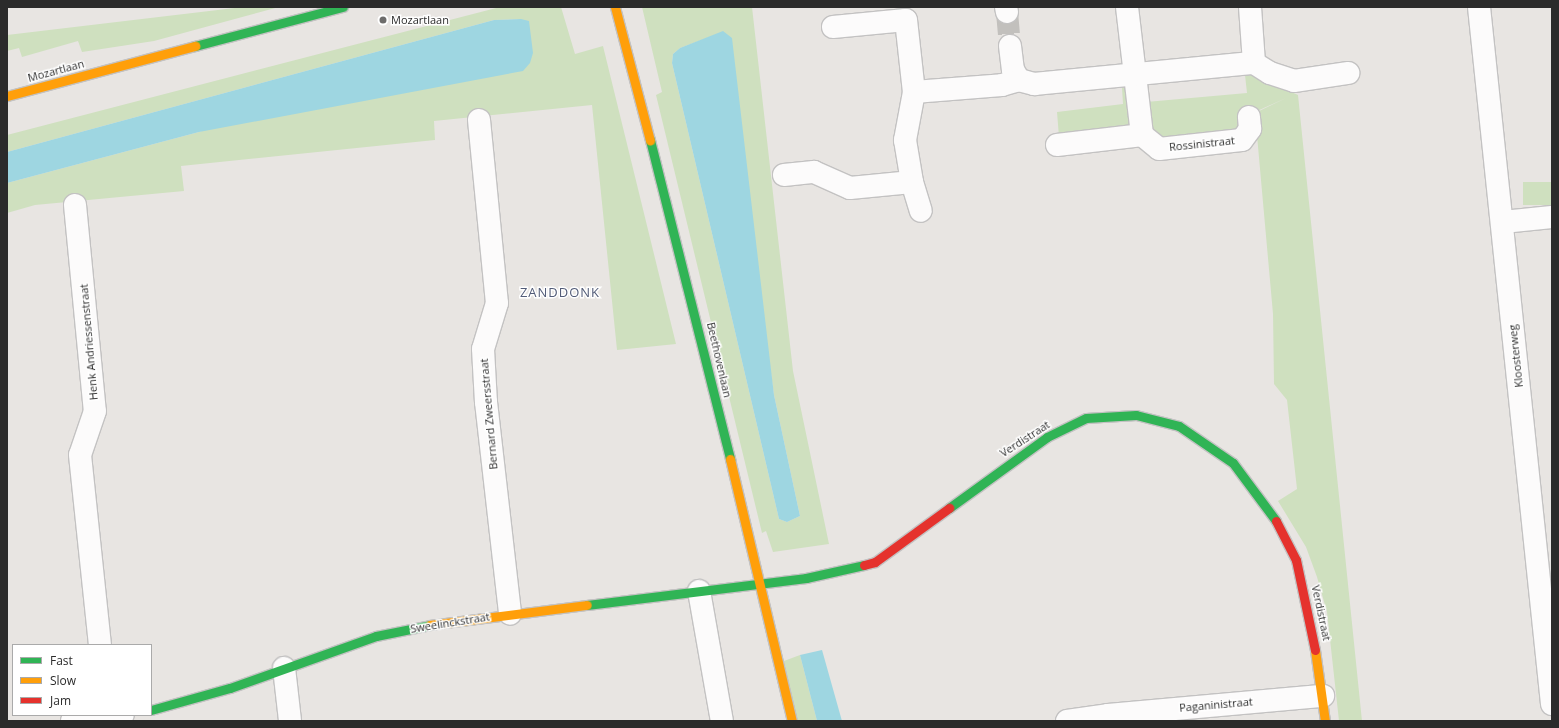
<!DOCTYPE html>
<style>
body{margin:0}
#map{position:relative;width:1559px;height:728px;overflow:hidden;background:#e8e5e2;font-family:"Open Sans",sans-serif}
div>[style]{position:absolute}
.green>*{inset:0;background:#cfe0bf;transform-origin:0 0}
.water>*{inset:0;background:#9ed6e1}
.street-tunnel>*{height:22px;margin-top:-11px;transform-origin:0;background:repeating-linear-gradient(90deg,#c2c0bd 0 22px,transparent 0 33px)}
.roads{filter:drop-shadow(1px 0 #c3c2c2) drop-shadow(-1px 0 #c3c2c2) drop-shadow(0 1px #c3c2c2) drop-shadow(0 -1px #c3c2c2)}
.street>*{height:22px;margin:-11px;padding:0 11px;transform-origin:11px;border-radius:11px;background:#fcfbfb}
.fast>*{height:9px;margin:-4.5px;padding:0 4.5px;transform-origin:4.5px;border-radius:4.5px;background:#30b455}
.slow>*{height:9px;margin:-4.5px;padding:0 4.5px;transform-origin:4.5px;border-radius:4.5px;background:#ff9f0a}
.jam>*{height:9px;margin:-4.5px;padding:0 4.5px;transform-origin:4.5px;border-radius:4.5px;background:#e5322d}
.dots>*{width:11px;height:11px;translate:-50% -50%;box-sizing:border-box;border:2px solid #fff;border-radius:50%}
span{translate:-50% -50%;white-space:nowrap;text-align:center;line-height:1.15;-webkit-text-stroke:3px #fff;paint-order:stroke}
.poi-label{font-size:11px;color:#2b2b2b}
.left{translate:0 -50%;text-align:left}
.street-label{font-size:11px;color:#2b2b2b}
.quarter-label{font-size:13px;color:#515b77;letter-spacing:1px}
.frame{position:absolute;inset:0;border:8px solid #2b2b2b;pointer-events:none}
.legend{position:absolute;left:12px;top:644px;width:140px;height:72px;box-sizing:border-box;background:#fff;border:1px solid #aaa;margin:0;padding:5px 7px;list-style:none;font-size:12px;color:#2b2b2b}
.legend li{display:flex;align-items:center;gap:8px;height:20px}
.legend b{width:20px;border:1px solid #aaa}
</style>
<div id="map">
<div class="green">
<div style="clip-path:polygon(243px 7px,279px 7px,154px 41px,82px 52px,78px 41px,22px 57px,19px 48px,7px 51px,7px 35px)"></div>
<div style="clip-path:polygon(500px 7px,561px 7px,575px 54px,603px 46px,676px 344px,617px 350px,592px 105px,434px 121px,435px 140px,181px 166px,184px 191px,35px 205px,7px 213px,7px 183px,199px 132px,521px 19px,494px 20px,7px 152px,7px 135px)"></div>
<div style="clip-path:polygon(evenodd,642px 7px,752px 7px,793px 371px,829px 544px,773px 552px,766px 531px,762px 533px,656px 95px,662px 92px,642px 7px,723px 32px,774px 395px,800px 516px,787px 522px,779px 519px,672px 63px,673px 54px,680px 48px,723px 32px)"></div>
<div style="clip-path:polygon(1251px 74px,1298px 95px,1362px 721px,1339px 721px,1327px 612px,1317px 577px,1306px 547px,1278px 501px,1297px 489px,1287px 400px,1274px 384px,1273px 314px,1255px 113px,1286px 98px,1255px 112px,1238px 132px,1159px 141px,1150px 133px,1146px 102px,1247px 93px,1245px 75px)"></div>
<div style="clip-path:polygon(1130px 87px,1134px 123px,1128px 130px,1059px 137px,1057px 112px,1123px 104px,1122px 88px)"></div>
<div style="left:1552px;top:182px;width:23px;height:29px;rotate:90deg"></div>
<div style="clip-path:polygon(800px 655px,817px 721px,797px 721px,784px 661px)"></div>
</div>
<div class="water">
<div style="clip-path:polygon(521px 19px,529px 21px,533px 53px,530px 63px,523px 71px,199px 132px,7px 183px,7px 152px,494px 20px)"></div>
<div style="clip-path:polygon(723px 31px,732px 38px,774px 395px,800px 516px,787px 522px,779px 519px,672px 63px,673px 54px,680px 48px)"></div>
<div style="clip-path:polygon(822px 650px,842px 721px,817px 721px,800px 655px)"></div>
</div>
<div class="street-tunnel">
<div style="left:1007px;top:12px;width:34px;rotate:85deg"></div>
</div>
<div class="roads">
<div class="street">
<div style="left:1006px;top:7px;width:5px;rotate:79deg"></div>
<div style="left:1127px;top:7px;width:129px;rotate:83.3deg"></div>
<div style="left:1142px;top:135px;width:22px;rotate:39deg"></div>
<div style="left:1159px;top:149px;width:83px;rotate:-6.2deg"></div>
<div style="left:1242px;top:140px;width:14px;rotate:-54deg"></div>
<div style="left:1250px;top:129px;width:12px;rotate:-95deg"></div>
<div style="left:1250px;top:7px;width:56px;rotate:85.9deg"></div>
<div style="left:1479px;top:7px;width:701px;rotate:84.02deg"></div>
<div style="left:833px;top:27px;width:73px;rotate:-5.5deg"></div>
<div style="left:906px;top:20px;width:72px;rotate:83.7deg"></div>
<div style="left:914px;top:92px;width:49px;rotate:100.6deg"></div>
<div style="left:905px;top:140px;width:43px;rotate:80.5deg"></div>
<div style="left:912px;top:182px;width:30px;rotate:73deg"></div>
<div style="left:1010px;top:46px;width:24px;rotate:83deg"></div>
<div style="left:1013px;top:70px;width:12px;rotate:59deg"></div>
<div style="left:914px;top:92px;width:88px;rotate:-4.5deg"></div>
<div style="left:1002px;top:85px;width:18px;rotate:-16deg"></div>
<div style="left:1019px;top:80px;width:16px;rotate:15deg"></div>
<div style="left:1034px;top:84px;width:221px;rotate:-5.5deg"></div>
<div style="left:1254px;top:63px;width:19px;rotate:32deg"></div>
<div style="left:1270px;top:73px;width:25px;rotate:18deg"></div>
<div style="left:1294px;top:81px;width:55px;rotate:-8.4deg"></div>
<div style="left:479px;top:120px;width:184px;rotate:84.4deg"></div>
<div style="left:497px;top:303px;width:48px;rotate:106.9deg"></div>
<div style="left:483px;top:349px;width:53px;rotate:86.8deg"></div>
<div style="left:486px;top:402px;width:213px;rotate:83.5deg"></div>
<div style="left:1057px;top:145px;width:86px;rotate:-6.7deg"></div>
<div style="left:784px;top:175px;width:30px;rotate:-6deg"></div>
<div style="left:814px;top:172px;width:39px;rotate:24deg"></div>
<div style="left:850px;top:188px;width:62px;rotate:-5.5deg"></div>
<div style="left:75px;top:205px;width:207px;rotate:84.5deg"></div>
<div style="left:95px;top:411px;width:46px;rotate:108.8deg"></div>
<div style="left:80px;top:455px;width:191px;rotate:84deg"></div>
<div style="left:1503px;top:222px;width:49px;rotate:-5.8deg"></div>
<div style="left:699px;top:591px;width:132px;rotate:80deg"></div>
<div style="left:284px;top:668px;width:53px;rotate:83.5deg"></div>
<div style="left:72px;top:721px;width:51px;rotate:-6.7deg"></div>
<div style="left:1067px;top:721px;width:41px;rotate:-8.3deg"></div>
<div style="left:1102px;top:721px;width:8px;rotate:-45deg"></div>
<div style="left:1108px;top:715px;width:216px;rotate:-5.1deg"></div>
</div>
<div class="fast">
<div style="left:195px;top:46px;width:153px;rotate:-14.8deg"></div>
<div style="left:650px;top:140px;width:329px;rotate:75.9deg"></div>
<div style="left:949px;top:508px;width:121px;rotate:-35.9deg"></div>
<div style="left:1047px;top:437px;width:43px;rotate:-26deg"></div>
<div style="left:1086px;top:418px;width:50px;rotate:-3.4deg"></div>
<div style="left:1136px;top:415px;width:44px;rotate:14.3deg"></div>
<div style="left:1179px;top:426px;width:65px;rotate:34.4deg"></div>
<div style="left:1233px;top:463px;width:72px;rotate:53.4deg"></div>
<div style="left:587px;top:605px;width:221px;rotate:-7deg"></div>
<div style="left:806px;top:578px;width:59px;rotate:-12.6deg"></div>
<div style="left:151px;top:710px;width:82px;rotate:-15.6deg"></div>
<div style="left:230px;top:688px;width:155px;rotate:-19.6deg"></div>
<div style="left:376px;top:636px;width:55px;rotate:-11.5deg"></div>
</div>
<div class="slow">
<div style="left:615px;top:7px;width:138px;rotate:75.3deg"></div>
<div style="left:7px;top:96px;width:195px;rotate:-14.9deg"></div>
<div style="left:730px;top:459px;width:269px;rotate:76.7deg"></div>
<div style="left:430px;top:625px;width:158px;rotate:-7.3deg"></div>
<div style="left:1315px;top:650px;width:72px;rotate:82deg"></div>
</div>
<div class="jam">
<div style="left:1276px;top:521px;width:44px;rotate:62.9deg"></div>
<div style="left:1296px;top:560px;width:92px;rotate:78.1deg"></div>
<div style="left:864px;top:565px;width:11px;rotate:-15deg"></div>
<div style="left:875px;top:562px;width:92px;rotate:-36.1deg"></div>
</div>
</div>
<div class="dots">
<div style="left:383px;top:20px;background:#6d6c6b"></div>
</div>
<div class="poi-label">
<span class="left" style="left:391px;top:20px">Mozartlaan</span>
</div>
<div class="street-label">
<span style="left:56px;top:71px;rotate:-15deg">Mozartlaan</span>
<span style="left:1202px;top:144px;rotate:-6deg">Rossinistraat</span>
<span style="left:89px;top:342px;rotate:-95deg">Henk Andriessenstraat</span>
<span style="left:1516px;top:356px;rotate:-96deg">Kloosterweg</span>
<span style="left:719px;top:360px;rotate:77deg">Beethovenlaan</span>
<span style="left:489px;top:414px;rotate:-95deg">Bernard Zweersstraat</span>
<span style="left:1025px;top:439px;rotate:-33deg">Verdistraat</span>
<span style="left:1321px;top:613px;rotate:78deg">Verdistraat</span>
<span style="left:450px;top:623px;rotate:-9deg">Sweelinckstraat</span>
<span style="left:1216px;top:705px;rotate:-5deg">Paganinistraat</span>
</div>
<div class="quarter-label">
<span style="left:560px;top:292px">ZANDDONK</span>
</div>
<div class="frame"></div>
<ul class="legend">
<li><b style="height:5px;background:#30b455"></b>Fast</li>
<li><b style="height:5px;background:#ff9f0a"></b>Slow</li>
<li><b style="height:5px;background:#e5322d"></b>Jam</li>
</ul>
</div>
